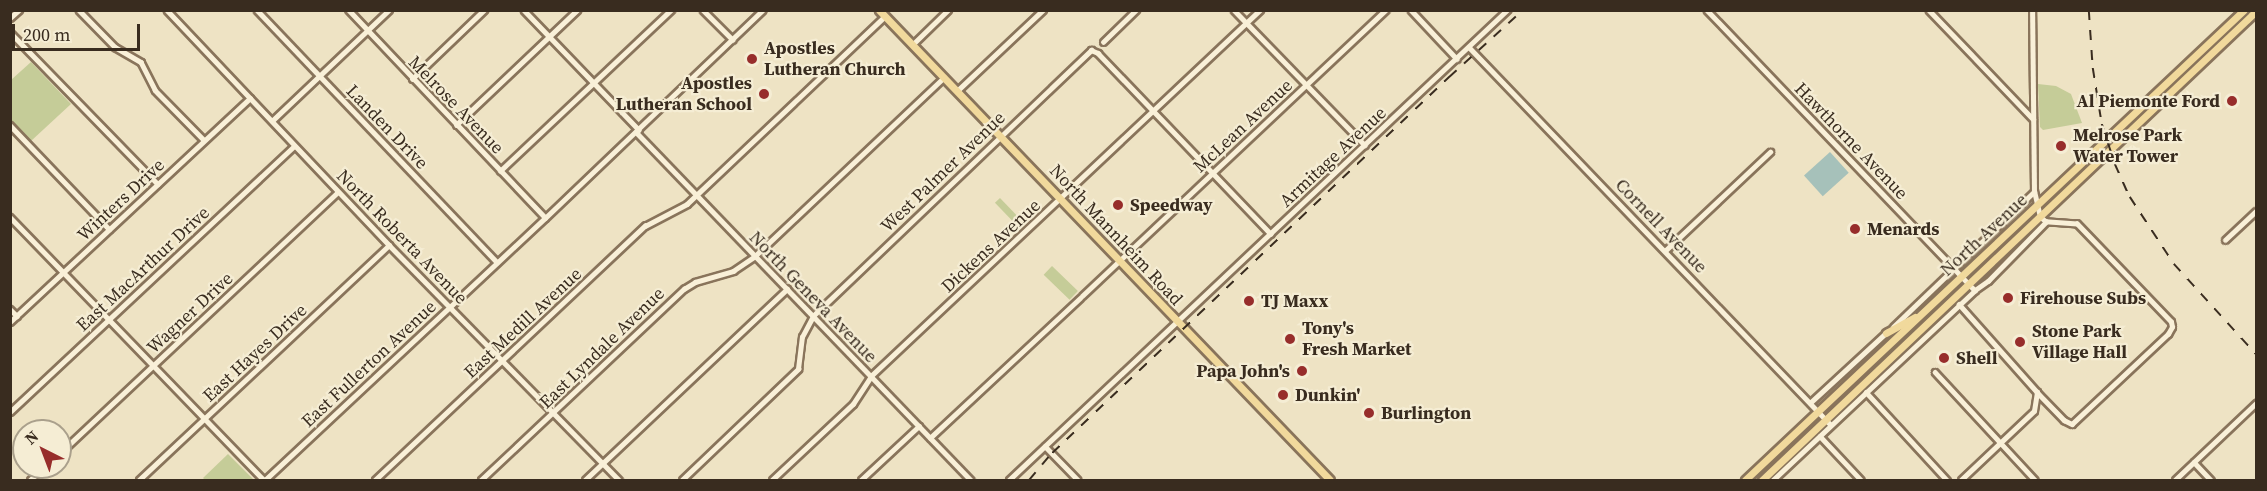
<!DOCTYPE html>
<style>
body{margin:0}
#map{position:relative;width:2267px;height:491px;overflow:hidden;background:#eee3c4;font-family:"Source Serif 4",serif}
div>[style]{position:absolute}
.green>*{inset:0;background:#c5cc98;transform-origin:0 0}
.water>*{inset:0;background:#a6c1ba;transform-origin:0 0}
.roads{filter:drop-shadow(2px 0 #89745b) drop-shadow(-2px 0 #89745b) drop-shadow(0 2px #89745b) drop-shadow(0 -2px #89745b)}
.minor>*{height:4.5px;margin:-2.25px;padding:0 2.25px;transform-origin:2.25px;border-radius:2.25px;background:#f9f0d8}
.tertiary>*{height:5px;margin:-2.5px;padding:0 2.5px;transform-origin:2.5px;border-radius:2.5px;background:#f9f0d8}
.primary>*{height:7px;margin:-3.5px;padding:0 3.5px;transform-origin:3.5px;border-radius:3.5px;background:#f1d99c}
.rail>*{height:1.5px;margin-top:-0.75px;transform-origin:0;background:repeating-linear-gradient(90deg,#392c1f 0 10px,transparent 0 20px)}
.dots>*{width:16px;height:16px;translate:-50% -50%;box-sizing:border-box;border:3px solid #f5edd4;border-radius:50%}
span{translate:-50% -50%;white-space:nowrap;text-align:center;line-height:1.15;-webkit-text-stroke:4.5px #f5edd4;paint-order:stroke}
.poi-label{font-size:18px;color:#392c1f;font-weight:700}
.left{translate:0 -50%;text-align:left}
.right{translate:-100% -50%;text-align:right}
.street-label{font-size:18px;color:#392c1f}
.frame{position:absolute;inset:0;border:12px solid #392c1f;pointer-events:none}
.north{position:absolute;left:12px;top:419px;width:60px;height:60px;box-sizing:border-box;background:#f5edd4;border:2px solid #aaa08c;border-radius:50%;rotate:318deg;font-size:16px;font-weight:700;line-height:24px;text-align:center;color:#392c1f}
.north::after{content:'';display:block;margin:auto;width:21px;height:27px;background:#972d2b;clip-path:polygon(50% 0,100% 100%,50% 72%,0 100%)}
.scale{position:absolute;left:12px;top:24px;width:128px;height:27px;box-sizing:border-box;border:3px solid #392c1f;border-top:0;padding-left:8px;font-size:18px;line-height:21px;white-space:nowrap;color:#392c1f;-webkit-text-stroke:4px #f5edd4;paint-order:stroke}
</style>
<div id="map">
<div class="green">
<div style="clip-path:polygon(31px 62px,71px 104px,31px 141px,10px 119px,11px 80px)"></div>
<div style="clip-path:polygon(2038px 84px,2056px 86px,2071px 94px,2082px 123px,2043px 130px,2040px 127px)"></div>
<div style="left:1000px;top:198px;width:40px;height:7px;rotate:46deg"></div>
<div style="left:1052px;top:266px;width:36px;height:12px;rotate:44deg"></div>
<div style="clip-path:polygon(228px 454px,253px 479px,205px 480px,203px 478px)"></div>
</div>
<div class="water">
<div style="left:1830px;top:152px;width:28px;height:35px;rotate:48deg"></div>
</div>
<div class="roads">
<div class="minor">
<div style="left:79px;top:10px;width:52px;rotate:45.8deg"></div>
<div style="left:115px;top:47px;width:30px;rotate:30deg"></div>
<div style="left:141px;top:62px;width:31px;rotate:63deg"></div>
<div style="left:155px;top:90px;width:70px;rotate:45.6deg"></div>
<div style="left:167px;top:10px;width:323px;rotate:46.6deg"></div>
<div style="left:389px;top:245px;width:329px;rotate:45.6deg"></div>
<div style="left:257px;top:10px;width:348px;rotate:46.4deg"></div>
<div style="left:524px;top:10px;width:166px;rotate:46.2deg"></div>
<div style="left:703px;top:10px;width:42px;rotate:45deg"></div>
<div style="left:1234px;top:10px;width:188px;rotate:45.9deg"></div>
<div style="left:1411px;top:10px;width:67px;rotate:46.8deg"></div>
<div style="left:1707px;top:10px;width:388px;rotate:46.3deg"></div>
<div style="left:1929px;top:10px;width:151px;rotate:46.3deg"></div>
<div style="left:10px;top:18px;width:12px;rotate:-42deg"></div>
<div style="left:10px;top:32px;width:212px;rotate:45.8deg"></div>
<div style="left:1103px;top:42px;width:46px;rotate:-44.1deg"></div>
<div style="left:912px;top:45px;width:50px;rotate:-44.2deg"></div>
<div style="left:1469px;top:47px;width:523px;rotate:46.24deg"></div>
<div style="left:412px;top:79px;width:100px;rotate:-43.8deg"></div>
<div style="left:957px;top:91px;width:118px;rotate:-43.3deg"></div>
<div style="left:272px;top:121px;width:161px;rotate:-43.5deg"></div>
<div style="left:10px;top:125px;width:144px;rotate:46.4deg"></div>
<div style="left:456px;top:125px;width:167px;rotate:-43.5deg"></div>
<div style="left:636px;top:132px;width:483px;rotate:46.1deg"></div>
<div style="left:500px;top:171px;width:235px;rotate:-43.3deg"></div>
<div style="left:10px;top:217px;width:366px;rotate:46deg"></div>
<div style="left:2225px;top:240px;width:42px;rotate:-43.1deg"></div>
<div style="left:1666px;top:250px;width:143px;rotate:-43.3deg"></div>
<div style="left:1082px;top:296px;width:417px;rotate:-43.3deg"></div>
<div style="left:1959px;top:304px;width:118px;rotate:48.4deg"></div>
<div style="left:2037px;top:392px;width:39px;rotate:46deg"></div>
<div style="left:2064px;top:420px;width:9px;rotate:27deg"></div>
<div style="left:2072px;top:424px;width:132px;rotate:-43.2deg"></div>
<div style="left:2168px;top:334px;width:8px;rotate:-60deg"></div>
<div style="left:2172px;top:327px;width:5px;rotate:-101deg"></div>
<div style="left:2171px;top:322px;width:136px;rotate:-133.8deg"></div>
<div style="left:2077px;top:224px;width:31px;rotate:-176deg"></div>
<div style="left:2046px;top:222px;width:8px;rotate:-140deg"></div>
<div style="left:2040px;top:217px;width:26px;rotate:-103deg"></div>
<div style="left:2034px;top:192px;width:182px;rotate:-90.6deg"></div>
<div style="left:10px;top:309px;width:10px;rotate:45deg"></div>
<div style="left:10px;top:322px;width:328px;rotate:-43deg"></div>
<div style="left:1893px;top:327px;width:195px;rotate:-43.8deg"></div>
<div style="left:1935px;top:372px;width:147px;rotate:47.2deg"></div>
<div style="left:1866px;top:392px;width:120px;rotate:47.4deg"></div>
<div style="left:1810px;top:403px;width:105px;rotate:-42.7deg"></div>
<div style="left:10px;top:412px;width:389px;rotate:-43.1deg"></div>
<div style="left:1820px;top:436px;width:60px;rotate:47deg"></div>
<div style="left:930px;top:438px;width:205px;rotate:-43deg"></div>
<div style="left:1045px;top:446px;width:47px;rotate:45.9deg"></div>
<div style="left:60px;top:453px;width:381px;rotate:-43.2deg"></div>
<div style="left:2194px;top:462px;width:25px;rotate:47deg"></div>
<div style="left:30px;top:480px;width:20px;rotate:-41deg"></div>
<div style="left:139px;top:480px;width:343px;rotate:-43.2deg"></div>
<div style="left:265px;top:480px;width:383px;rotate:-43.1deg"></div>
<div style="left:545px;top:218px;width:286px;rotate:-133.4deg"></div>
<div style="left:375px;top:480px;width:371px;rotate:-43.3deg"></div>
<div style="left:645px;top:226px;width:47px;rotate:-27.6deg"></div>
<div style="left:687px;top:204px;width:273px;rotate:-43.5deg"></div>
<div style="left:481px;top:480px;width:279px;rotate:-43.3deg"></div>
<div style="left:684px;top:289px;width:13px;rotate:-32deg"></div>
<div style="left:695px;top:282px;width:40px;rotate:-16deg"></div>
<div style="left:733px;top:271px;width:27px;rotate:-34deg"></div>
<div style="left:755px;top:256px;width:260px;rotate:-43.4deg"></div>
<div style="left:585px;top:480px;width:278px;rotate:-43.4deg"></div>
<div style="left:682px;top:480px;width:161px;rotate:-43.7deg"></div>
<div style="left:798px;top:369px;width:32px;rotate:-83deg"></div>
<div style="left:802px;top:337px;width:24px;rotate:-62deg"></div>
<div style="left:813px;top:316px;width:385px;rotate:-43.7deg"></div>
<div style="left:1091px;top:50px;width:8px;rotate:23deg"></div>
<div style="left:1098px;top:53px;width:250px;rotate:46.3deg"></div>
<div style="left:772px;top:480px;width:111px;rotate:-43.2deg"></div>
<div style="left:853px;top:404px;width:33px;rotate:-57deg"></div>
<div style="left:871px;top:376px;width:534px;rotate:-43.26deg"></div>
<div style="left:861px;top:480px;width:79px;rotate:-43deg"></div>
<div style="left:1009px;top:480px;width:685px;rotate:-43.34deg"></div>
<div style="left:1773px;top:480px;width:277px;rotate:-43.2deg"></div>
<div style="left:1975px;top:290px;width:16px;rotate:-35deg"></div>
<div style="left:1988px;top:281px;width:83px;rotate:-45.5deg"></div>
<div style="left:1961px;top:480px;width:100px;rotate:-43.4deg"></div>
<div style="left:2034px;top:411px;width:19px;rotate:-81deg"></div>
<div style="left:2175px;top:480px;width:112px;rotate:-43.5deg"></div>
</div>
<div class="tertiary">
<div style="left:545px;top:218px;width:301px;rotate:-43.7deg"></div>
</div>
<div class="primary">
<div style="left:879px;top:10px;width:651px;rotate:46.18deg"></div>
<div style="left:1886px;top:333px;width:33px;rotate:-29deg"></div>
<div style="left:1745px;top:480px;width:685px;rotate:-43.29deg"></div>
<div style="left:1762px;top:480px;width:681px;rotate:-43.51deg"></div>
</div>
</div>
<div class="rail">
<div style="left:2089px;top:10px;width:58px;rotate:86.1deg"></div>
<div style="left:2093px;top:68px;width:57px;rotate:80.9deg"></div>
<div style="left:2102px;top:124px;width:42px;rotate:72deg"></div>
<div style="left:2115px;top:164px;width:36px;rotate:66deg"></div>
<div style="left:2130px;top:197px;width:80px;rotate:56.7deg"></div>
<div style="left:2174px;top:264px;width:122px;rotate:47.7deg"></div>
<div style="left:1029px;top:480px;width:35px;rotate:-50deg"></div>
<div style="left:1052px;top:453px;width:547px;rotate:-43.44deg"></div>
<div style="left:1449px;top:77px;width:100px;rotate:-42.2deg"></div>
</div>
<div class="dots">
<div style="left:752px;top:59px;background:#972d2b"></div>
<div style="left:764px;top:94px;background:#972d2b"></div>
<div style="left:2232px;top:101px;background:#972d2b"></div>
<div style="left:2061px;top:146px;background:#972d2b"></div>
<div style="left:1118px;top:205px;background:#972d2b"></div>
<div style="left:1855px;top:229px;background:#972d2b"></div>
<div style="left:2008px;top:298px;background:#972d2b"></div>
<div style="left:1249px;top:301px;background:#972d2b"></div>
<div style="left:1290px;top:339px;background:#972d2b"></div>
<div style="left:2020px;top:342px;background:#972d2b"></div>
<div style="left:1944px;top:358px;background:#972d2b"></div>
<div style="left:1302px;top:371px;background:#972d2b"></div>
<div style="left:1283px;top:395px;background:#972d2b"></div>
<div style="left:1369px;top:413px;background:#972d2b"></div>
</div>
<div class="poi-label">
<span class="left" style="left:764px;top:59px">Apostles<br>Lutheran Church</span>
<span class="right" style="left:752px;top:94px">Apostles<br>Lutheran School</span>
<span class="right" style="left:2220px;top:101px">Al Piemonte Ford</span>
<span class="left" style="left:2073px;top:146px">Melrose Park<br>Water Tower</span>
<span class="left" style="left:1130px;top:205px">Speedway</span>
<span class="left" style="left:1867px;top:229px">Menards</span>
<span class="left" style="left:2020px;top:298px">Firehouse Subs</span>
<span class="left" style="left:1261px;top:301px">TJ Maxx</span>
<span class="left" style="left:1302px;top:339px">Tony's<br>Fresh Market</span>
<span class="left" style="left:2032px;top:342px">Stone Park<br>Village Hall</span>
<span class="left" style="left:1956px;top:358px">Shell</span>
<span class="right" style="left:1290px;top:371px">Papa John's</span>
<span class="left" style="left:1295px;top:395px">Dunkin'</span>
<span class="left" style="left:1381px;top:413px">Burlington</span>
</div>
<div class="street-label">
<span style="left:456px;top:105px;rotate:46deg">Melrose Avenue</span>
<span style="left:1243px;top:126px;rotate:-43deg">McLean Avenue</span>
<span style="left:387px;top:127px;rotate:46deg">Landen Drive</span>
<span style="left:1851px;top:141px;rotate:46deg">Hawthorne Avenue</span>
<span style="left:1333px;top:157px;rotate:-43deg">Armitage Avenue</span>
<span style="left:943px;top:172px;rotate:-44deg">West Palmer Avenue</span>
<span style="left:121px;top:200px;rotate:-43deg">Winters Drive</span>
<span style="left:1661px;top:226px;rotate:46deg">Cornell Avenue</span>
<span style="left:1116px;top:235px;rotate:47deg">North Mannheim Road</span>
<span style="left:1984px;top:235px;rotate:-43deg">North Avenue</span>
<span style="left:402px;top:237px;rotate:46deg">North Roberta Avenue</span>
<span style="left:991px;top:246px;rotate:-43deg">Dickens Avenue</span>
<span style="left:143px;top:269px;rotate:-43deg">East MacArthur Drive</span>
<span style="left:813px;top:297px;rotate:46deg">North Geneva Avenue</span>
<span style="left:190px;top:313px;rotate:-43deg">Wagner Drive</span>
<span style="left:523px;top:323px;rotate:-43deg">East Medill Avenue</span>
<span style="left:602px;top:348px;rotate:-44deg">East Lyndale Avenue</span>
<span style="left:255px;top:353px;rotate:-43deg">East Hayes Drive</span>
<span style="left:369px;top:364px;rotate:-43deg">East Fullerton Avenue</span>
</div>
<div class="frame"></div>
<div class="north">N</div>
<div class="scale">200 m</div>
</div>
